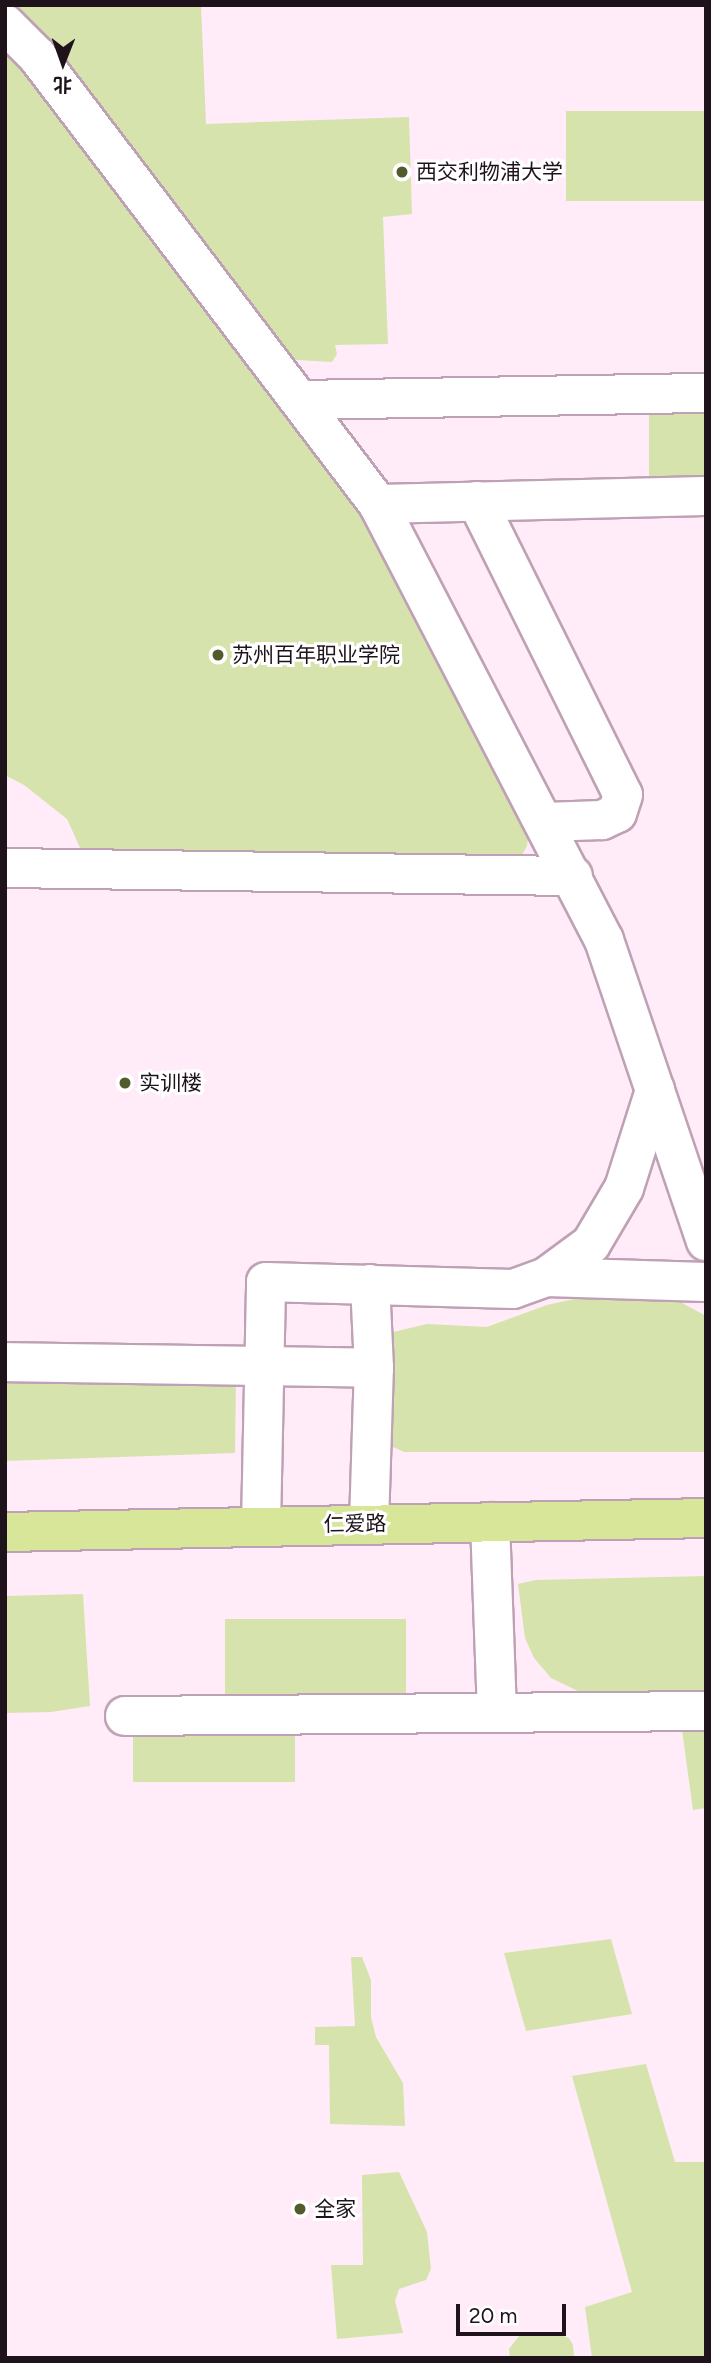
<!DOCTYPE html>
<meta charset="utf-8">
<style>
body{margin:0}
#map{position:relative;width:711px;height:2363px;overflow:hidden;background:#ffecf8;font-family:Figtree,"Noto Sans SC",sans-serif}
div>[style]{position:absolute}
.green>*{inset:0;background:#d6e3ad;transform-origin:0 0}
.roads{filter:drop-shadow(2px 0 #bfa1b5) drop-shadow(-2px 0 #bfa1b5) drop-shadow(0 2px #bfa1b5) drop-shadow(0 -2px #bfa1b5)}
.minor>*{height:38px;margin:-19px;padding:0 19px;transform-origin:19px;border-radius:19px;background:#fff}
.major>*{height:38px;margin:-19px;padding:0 19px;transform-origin:19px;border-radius:19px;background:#d7e698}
.dots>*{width:19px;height:19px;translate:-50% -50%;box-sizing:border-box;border:4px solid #fff;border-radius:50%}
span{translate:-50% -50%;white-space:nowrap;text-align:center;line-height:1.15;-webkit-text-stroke:6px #fff;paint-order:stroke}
.poi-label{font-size:21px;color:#1e131b}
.left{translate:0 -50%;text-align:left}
.street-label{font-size:21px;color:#1e131b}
.frame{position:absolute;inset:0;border:7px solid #1e131b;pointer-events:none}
.north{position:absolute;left:28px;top:28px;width:70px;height:70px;-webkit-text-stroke:5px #fff;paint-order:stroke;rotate:181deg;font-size:19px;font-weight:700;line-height:28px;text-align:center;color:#1e131b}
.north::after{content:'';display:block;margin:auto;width:24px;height:32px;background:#1e131b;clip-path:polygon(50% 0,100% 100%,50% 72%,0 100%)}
.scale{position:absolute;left:456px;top:2304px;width:110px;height:32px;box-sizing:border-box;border:4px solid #1e131b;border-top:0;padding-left:9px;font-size:21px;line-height:24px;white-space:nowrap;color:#1e131b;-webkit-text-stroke:5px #fff;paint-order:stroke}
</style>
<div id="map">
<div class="green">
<div style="clip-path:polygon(5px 5px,201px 5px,206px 124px,409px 117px,412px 214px,383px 217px,388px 344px,335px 345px,337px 354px,332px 362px,280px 359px,530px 824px,527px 846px,519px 860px,81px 850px,67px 819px,24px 785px,5px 775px)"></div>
<div style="left:706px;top:111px;width:90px;height:140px;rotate:90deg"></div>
<div style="left:706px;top:410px;width:69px;height:57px;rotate:90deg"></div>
<div style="clip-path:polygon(628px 1287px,662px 1292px,706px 1316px,706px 1452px,404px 1452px,387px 1444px,389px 1333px,427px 1324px,487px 1327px,547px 1305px)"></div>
<div style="clip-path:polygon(5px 1376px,236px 1380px,235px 1453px,5px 1461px)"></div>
<div style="clip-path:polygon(706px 1576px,706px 1697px,582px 1693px,551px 1678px,534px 1658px,525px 1638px,518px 1584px,536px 1580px)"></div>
<div style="clip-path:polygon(83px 1594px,90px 1706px,51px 1712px,5px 1713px,5px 1596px)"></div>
<div style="left:406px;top:1619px;width:76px;height:181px;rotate:90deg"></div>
<div style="left:133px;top:1721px;width:162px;height:61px"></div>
<div style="clip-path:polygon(681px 1723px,706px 1723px,706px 1808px,693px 1810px)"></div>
<div style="clip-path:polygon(611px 1939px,632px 2014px,526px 2031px,504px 1953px)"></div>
<div style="clip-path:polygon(351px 1957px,362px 1957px,371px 1980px,371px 2017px,376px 2037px,403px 2083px,405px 2126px,330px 2124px,329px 2045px,315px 2045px,315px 2027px,355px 2026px)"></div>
<div style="clip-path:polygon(646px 2064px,675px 2162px,706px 2162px,706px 2358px,592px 2358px,585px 2307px,632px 2292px,572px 2076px)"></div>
<div style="clip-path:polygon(399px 2172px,427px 2232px,431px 2269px,426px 2280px,399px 2289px,395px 2301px,403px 2333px,337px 2339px,331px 2265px,363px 2265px,362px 2175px)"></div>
<div style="clip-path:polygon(555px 2333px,569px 2338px,573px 2345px,574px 2358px,510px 2358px,509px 2349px,519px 2336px)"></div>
</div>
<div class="roads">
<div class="minor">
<div style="left:5px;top:24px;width:45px;rotate:45deg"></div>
<div style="left:37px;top:56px;width:563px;rotate:52.72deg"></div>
<div style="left:378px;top:504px;width:491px;rotate:62.6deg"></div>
<div style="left:604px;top:940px;width:318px;rotate:71.3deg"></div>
<div style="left:300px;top:400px;width:406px;rotate:-1deg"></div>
<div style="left:477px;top:501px;width:328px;rotate:63.6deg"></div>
<div style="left:623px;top:795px;width:19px;rotate:108deg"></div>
<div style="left:617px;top:813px;width:17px;rotate:155deg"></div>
<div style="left:602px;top:820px;width:58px;rotate:178deg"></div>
<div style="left:378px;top:504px;width:328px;rotate:-1.4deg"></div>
<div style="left:5px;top:868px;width:568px;rotate:0.81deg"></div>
<div style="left:546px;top:1277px;width:56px;rotate:-36.3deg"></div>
<div style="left:591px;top:1244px;width:65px;rotate:-59.5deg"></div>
<div style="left:624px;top:1188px;width:103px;rotate:-72.4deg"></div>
<div style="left:5px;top:1362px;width:369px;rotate:0.9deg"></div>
<div style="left:490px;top:1522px;width:189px;rotate:87.9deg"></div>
<div style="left:369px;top:1524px;width:156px;rotate:-88.2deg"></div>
<div style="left:374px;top:1368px;width:84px;rotate:-92.7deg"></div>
<div style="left:261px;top:1526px;width:244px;rotate:-88.8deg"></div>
<div style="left:266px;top:1282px;width:247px;rotate:1.6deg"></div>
<div style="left:513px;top:1289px;width:35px;rotate:-20deg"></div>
<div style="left:546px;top:1277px;width:160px;rotate:1.8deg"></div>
<div style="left:125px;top:1716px;width:581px;rotate:-0.49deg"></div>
</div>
<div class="major">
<div style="left:5px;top:1532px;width:701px;rotate:-1.14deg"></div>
</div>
</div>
<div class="dots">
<div style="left:402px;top:172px;background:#515b2b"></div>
<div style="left:218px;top:655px;background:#515b2b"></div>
<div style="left:125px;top:1083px;background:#515b2b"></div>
<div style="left:300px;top:2209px;background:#515b2b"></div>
</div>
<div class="poi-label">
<span class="left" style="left:416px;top:172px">西交利物浦大学</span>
<span class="left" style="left:232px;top:655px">苏州百年职业学院</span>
<span class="left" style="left:139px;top:1083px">实训楼</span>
<span class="left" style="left:314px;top:2209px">全家</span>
</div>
<div class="street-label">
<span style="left:355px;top:1524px;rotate:-1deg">仁爱路</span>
</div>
<div class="frame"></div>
<div class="north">北</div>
<div class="scale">20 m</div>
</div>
